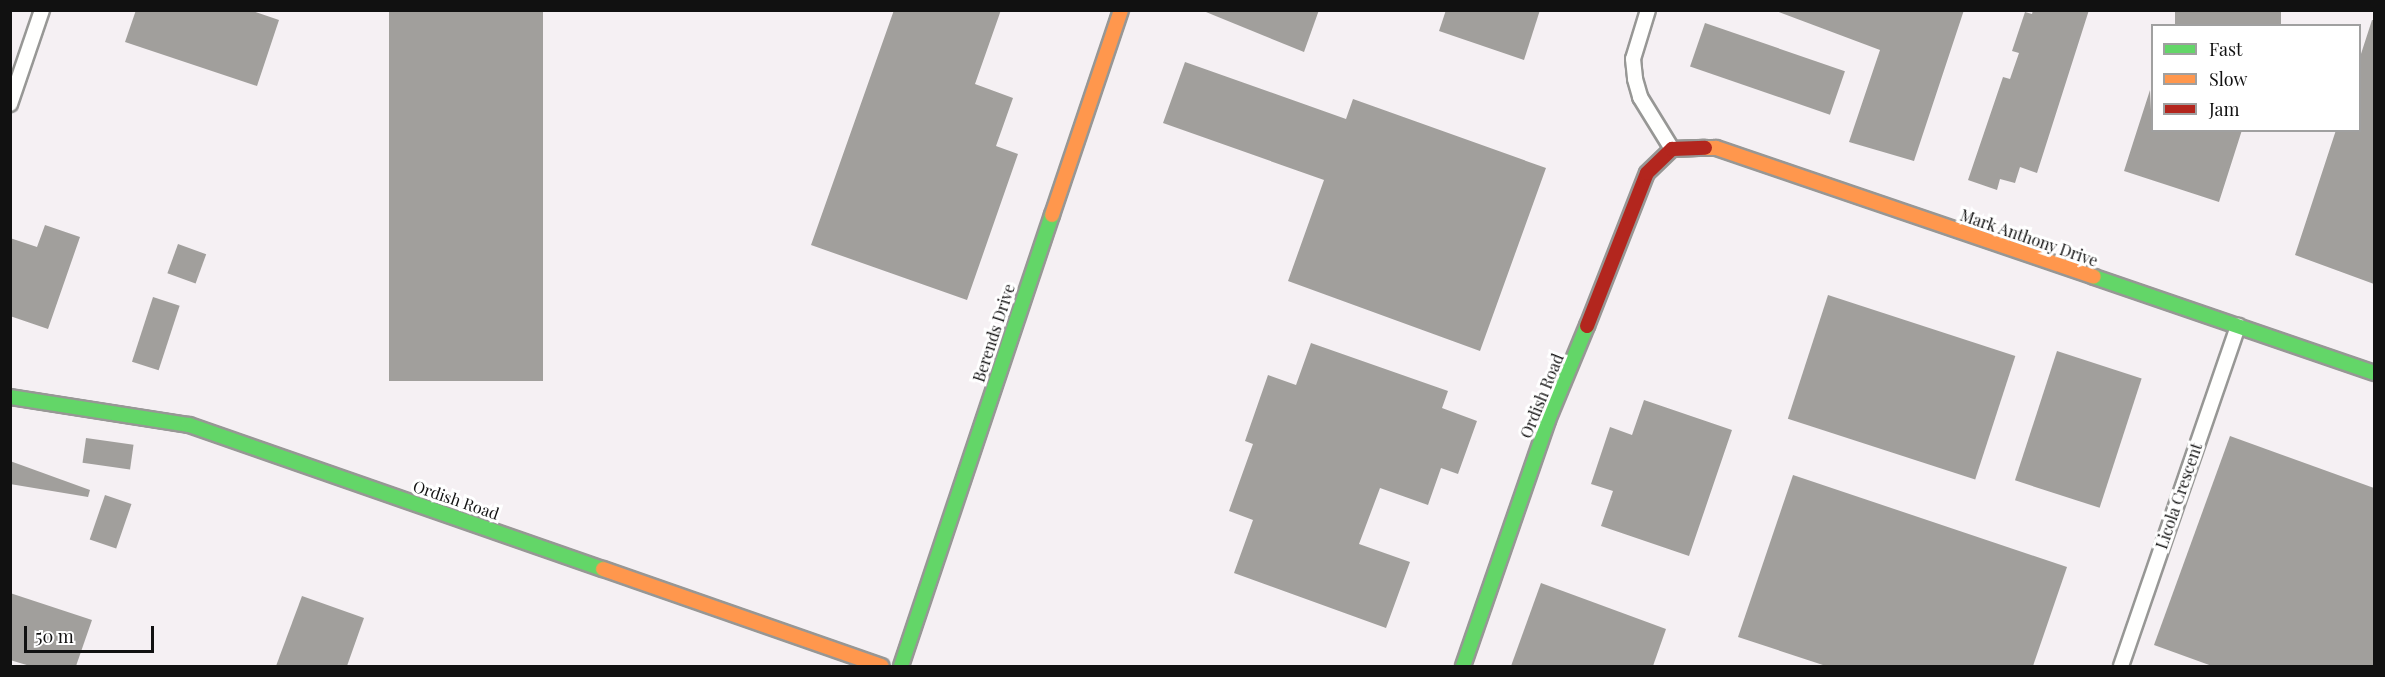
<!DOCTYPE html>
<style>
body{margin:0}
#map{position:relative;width:2385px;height:677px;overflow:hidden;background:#fdfcf7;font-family:"Playfair Display",serif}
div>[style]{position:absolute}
.industrial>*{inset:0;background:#f5f0f3}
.building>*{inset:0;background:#a19f9c;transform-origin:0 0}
.roads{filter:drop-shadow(2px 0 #979795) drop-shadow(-2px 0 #979795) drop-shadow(0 2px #979795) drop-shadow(0 -2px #979795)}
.street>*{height:14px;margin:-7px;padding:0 7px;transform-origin:7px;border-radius:7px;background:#fffffe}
.fast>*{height:14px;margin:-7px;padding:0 7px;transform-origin:7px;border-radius:7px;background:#63d668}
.slow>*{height:14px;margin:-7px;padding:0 7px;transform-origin:7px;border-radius:7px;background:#ff974d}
.jam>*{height:14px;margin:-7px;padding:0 7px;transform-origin:7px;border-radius:7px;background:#b3261e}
span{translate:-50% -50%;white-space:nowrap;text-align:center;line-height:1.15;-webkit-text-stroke:6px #fff;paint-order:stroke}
.street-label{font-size:16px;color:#111}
.frame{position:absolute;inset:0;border:12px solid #111;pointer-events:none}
.legend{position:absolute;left:2151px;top:24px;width:210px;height:108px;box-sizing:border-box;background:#fff;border:2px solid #a0a0a0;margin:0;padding:8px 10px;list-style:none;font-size:18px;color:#111}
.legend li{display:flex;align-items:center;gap:12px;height:30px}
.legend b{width:30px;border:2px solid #a0a0a0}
.scale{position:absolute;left:24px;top:626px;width:130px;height:27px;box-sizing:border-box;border:3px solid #111;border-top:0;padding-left:8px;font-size:18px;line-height:21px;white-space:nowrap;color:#111;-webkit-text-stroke:4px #fff;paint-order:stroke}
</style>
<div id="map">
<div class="industrial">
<div style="clip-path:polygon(evenodd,11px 11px,2374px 11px,2374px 666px,11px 666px,11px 11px,2152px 26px,2360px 26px,2360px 130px,2152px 130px,2152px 26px)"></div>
</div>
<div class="building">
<div style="clip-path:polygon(136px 10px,250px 10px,279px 20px,257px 86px,125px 42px)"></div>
<div style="left:389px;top:10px;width:154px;height:371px"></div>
<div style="clip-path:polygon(894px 10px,1001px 10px,975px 84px,1013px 98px,996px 146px,1018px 154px,967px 300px,811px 245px)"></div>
<div style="clip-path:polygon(1201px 10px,1319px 10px,1304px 52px)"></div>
<div style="clip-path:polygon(1446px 10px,1540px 10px,1524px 60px,1439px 31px)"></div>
<div style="clip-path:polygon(1773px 10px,1964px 10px,1914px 161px,1849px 142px,1880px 50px)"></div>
<div style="clip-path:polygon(2033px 10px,2089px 10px,2037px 173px,2020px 167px,2015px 183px,2000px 179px,1997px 190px,1968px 180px,2003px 77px,2010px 79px,2019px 53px,2012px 51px,2025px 12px,2032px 14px)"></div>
<div style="left:2175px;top:10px;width:106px;height:17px"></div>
<div style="clip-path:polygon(2372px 20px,2374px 20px,2374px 284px,2295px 255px,2336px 130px,2360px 130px,2360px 57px)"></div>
<div style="left:1705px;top:23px;width:148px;height:46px;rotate:19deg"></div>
<div style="clip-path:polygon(1185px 62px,1346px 119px,1353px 99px,1546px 168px,1480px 351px,1288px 281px,1324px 180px,1163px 123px)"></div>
<div style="clip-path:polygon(2150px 90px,2152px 130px,2242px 130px,2219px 202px,2124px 171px)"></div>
<div style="clip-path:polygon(45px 225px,80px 237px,48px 329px,10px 316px,10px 238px,37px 247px)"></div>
<div style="left:178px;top:244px;width:30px;height:31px;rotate:20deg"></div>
<div style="left:1828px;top:295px;width:197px;height:130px;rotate:18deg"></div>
<div style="left:153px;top:297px;width:28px;height:68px;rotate:18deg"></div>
<div style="clip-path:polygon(1311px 343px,1448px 391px,1442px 408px,1477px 421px,1458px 474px,1441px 468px,1428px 505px,1380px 488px,1359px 544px,1410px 562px,1386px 628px,1234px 573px,1253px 520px,1229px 511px,1253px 444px,1245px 441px,1268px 375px,1296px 385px)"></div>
<div style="left:2057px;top:351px;width:89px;height:136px;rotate:18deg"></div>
<div style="clip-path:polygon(1644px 400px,1732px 430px,1689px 556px,1601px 526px,1613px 491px,1591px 484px,1610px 427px,1632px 435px)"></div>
<div style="clip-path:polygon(2230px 436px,2374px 488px,2374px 666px,2212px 666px,2154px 645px)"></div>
<div style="left:86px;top:438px;width:48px;height:25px;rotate:8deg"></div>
<div style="clip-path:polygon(10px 461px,90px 490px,88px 497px,10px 484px)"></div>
<div style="clip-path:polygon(1793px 475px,2067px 567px,2033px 666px,1826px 666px,1738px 637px)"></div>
<div style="left:105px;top:495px;width:28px;height:47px;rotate:19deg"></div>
<div style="clip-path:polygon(1541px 583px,1666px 629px,1653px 666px,1511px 666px)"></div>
<div style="clip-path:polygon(10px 593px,92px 620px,76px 666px,30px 666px,10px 660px)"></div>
<div style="clip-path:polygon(302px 596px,364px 618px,347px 666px,276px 666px)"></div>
</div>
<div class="roads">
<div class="street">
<div style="left:1648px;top:10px;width:51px;rotate:107deg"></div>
<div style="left:1633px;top:59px;width:20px;rotate:84deg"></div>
<div style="left:1635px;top:79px;width:19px;rotate:74deg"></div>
<div style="left:1640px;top:97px;width:61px;rotate:58.4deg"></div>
<div style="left:10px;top:104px;width:99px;rotate:-71.2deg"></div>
<div style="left:2121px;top:666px;width:360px;rotate:-71deg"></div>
</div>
<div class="fast">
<div style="left:2094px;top:277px;width:296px;rotate:18.9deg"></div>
<div style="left:10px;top:397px;width:181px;rotate:8.9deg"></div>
<div style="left:189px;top:425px;width:438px;rotate:19.2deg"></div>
<div style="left:901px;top:666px;width:476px;rotate:-71.5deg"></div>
<div style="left:1463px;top:666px;width:260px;rotate:-70.9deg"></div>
<div style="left:1548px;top:420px;width:102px;rotate:-67.5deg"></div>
</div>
<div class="slow">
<div style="left:1705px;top:148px;width:11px"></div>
<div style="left:1716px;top:148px;width:399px;rotate:18.8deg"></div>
<div style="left:1052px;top:215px;width:216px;rotate:-71.4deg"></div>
<div style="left:603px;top:569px;width:295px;rotate:19.2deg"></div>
</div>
<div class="jam">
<div style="left:1587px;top:326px;width:164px;rotate:-68.6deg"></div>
<div style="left:1647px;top:173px;width:35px;rotate:-44deg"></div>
<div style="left:1672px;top:149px;width:33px;rotate:-2deg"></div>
</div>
</div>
<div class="street-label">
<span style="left:2029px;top:238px;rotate:19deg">Mark Anthony Drive</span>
<span style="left:994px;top:333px;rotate:-72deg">Berends Drive</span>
<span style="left:1542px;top:396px;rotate:-68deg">Ordish Road</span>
<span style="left:2179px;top:496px;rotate:-71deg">Licola Crescent</span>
<span style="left:456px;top:500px;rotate:19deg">Ordish Road</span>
</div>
<div class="frame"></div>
<ul class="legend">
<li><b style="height:8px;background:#63d668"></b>Fast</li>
<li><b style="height:8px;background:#ff974d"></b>Slow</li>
<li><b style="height:8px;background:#b3261e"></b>Jam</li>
</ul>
<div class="scale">50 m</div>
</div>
